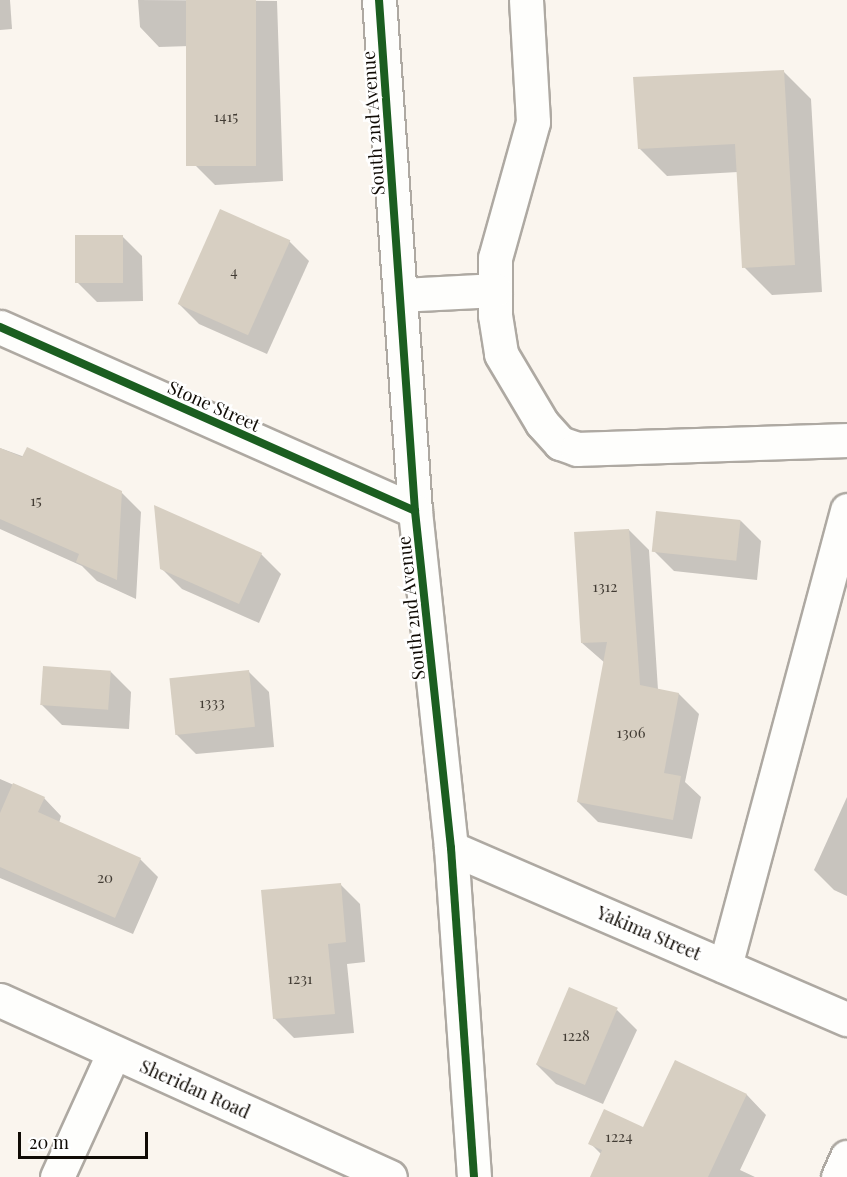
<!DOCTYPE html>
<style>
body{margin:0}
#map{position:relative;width:847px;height:1177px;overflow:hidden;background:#faf5ee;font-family:"Playfair Display",serif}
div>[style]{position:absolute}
.shadow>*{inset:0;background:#0003}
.building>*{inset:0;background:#d7cfc2;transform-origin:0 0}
.roads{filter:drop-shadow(2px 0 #aea9a2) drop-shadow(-2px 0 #aea9a2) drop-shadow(0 2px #aea9a2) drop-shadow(0 -2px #aea9a2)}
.minor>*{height:33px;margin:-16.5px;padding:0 16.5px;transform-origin:16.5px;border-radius:16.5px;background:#fefefc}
.major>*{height:33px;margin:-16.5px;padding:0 16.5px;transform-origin:16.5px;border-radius:16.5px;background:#fefefc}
.cycleway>*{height:8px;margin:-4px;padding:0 4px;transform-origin:4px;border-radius:4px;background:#1b5e20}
span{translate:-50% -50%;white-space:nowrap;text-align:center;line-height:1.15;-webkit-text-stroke:5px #fff;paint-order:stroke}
.number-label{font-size:15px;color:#423c34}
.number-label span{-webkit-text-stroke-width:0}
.street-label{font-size:18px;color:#100b05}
.scale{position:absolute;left:18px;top:1132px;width:130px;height:27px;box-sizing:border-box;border:3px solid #100b05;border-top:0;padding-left:8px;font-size:18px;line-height:21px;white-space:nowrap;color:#100b05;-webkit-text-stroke:4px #fff;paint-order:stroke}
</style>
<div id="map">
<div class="shadow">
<div style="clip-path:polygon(0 0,10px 0,12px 29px,0 30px)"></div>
<div style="clip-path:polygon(138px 0,277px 1px,283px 181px,215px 185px,195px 165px,190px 46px,159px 47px,140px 27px)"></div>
<div style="clip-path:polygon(783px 71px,811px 99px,822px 292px,772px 295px,744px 267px,738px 172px,667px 176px,639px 148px)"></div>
<div style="clip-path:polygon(122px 236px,142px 256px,143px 301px,97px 302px,77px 282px)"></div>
<div style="clip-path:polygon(289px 241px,309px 261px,267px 354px,199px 324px,179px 304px)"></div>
<div style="clip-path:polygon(0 448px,121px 492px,141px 512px,136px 599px,97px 581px,82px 566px,0 529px)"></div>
<div style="clip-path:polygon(741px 521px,761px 541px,757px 580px,674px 571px,654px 551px)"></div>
<div style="clip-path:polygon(629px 530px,649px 550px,658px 690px,679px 694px,699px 714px,685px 782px,701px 797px,692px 839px,598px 822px,578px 802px,605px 663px,582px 643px)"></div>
<div style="clip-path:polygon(261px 554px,281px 574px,259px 623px,182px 589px,161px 568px)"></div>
<div style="clip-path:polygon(111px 672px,131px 692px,129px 729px,62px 725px,42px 705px)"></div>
<div style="clip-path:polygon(249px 672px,269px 692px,274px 747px,196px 754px,176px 734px)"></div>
<div style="clip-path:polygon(0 779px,44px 798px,61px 816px,59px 823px,140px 859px,158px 877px,133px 934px,0 878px)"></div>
<div style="clip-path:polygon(847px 797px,847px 896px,834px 890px,814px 870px)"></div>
<div style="clip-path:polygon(340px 884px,360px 904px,365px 962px,347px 964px,354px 1033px,294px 1038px,274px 1018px)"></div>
<div style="clip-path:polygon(617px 1010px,637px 1030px,603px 1104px,556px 1084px,536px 1064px)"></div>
<div style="clip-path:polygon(676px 1062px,747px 1095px,766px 1115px,740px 1170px,755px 1177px,591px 1177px,601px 1154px,590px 1143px,644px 1129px)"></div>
</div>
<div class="building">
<div style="left:186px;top:0;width:70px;height:166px"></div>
<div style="clip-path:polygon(784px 70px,795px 265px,742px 268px,735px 144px,638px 149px,633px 77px)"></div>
<div style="left:220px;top:209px;width:77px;height:104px;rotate:24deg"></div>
<div style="left:75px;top:235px;width:48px;height:48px"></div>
<div style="clip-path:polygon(27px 447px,122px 491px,117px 580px,76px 562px,79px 554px,0 519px,0 448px,22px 457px)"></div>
<div style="clip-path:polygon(154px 505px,262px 553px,239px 604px,160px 569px)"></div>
<div style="left:656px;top:511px;width:85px;height:41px;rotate:6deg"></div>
<div style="clip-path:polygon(629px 529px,640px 685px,679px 693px,664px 773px,681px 776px,673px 820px,577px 802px,607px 642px,581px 643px,574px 532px)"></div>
<div style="left:43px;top:666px;width:68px;height:39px;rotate:4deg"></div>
<div style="left:249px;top:670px;width:57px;height:80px;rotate:84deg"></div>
<div style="clip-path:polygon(13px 783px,45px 797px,38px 812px,141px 858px,115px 918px,0 867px,0 813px)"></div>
<div style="clip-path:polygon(341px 883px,346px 942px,328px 944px,335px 1014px,273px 1019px,261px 890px)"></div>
<div style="left:569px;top:987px;width:53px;height:84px;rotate:23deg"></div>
<div style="clip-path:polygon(675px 1060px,747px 1094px,708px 1177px,590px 1177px,602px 1150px,588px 1144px,604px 1109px,643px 1127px)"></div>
</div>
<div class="roads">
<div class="minor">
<div style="left:526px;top:0;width:122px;rotate:86.7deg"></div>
<div style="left:533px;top:122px;width:141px;rotate:105.6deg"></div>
<div style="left:495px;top:258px;width:57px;rotate:90deg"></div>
<div style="left:495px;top:315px;width:39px;rotate:81deg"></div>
<div style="left:501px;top:354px;width:80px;rotate:59.3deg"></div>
<div style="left:542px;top:423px;width:27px;rotate:48deg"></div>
<div style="left:560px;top:443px;width:18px;rotate:19deg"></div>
<div style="left:577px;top:449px;width:270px;rotate:-1.9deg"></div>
<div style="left:400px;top:295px;width:95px;rotate:-3deg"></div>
<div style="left:0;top:327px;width:454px;rotate:23.9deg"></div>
<div style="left:451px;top:848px;width:431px;rotate:23.4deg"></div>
<div style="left:725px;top:966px;width:472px;rotate:-75deg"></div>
<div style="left:0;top:1000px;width:428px;rotate:24.4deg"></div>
<div style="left:57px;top:1177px;width:137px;rotate:-65.5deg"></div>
<div style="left:838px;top:1177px;width:22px;rotate:-66deg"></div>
</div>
<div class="major">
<div style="left:379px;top:0;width:512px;rotate:85.97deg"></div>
<div style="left:415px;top:511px;width:339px;rotate:83.9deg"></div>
<div style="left:451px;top:848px;width:330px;rotate:86deg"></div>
</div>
</div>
<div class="cycleway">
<div style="left:379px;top:0;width:512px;rotate:85.97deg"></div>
<div style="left:415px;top:511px;width:339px;rotate:83.9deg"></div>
<div style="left:451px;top:848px;width:330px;rotate:86deg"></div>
<div style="left:0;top:327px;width:454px;rotate:23.9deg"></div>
</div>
<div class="number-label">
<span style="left:226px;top:117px">1415</span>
<span style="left:234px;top:272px">4</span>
<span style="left:36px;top:501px">15</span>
<span style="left:605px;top:587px">1312</span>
<span style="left:212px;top:703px">1333</span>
<span style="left:631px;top:733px">1306</span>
<span style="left:105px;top:878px">20</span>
<span style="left:300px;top:979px">1231</span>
<span style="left:576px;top:1036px">1228</span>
<span style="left:619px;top:1137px">1224</span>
</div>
<div class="street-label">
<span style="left:373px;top:123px;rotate:-94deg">South 2nd Avenue</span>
<span style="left:214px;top:406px;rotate:24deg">Stone Street</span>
<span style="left:411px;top:608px;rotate:-96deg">South 2nd Avenue</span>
<span style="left:649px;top:933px;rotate:23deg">Yakima Street</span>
<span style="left:195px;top:1089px;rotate:24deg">Sheridan Road</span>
</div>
<div class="scale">20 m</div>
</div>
